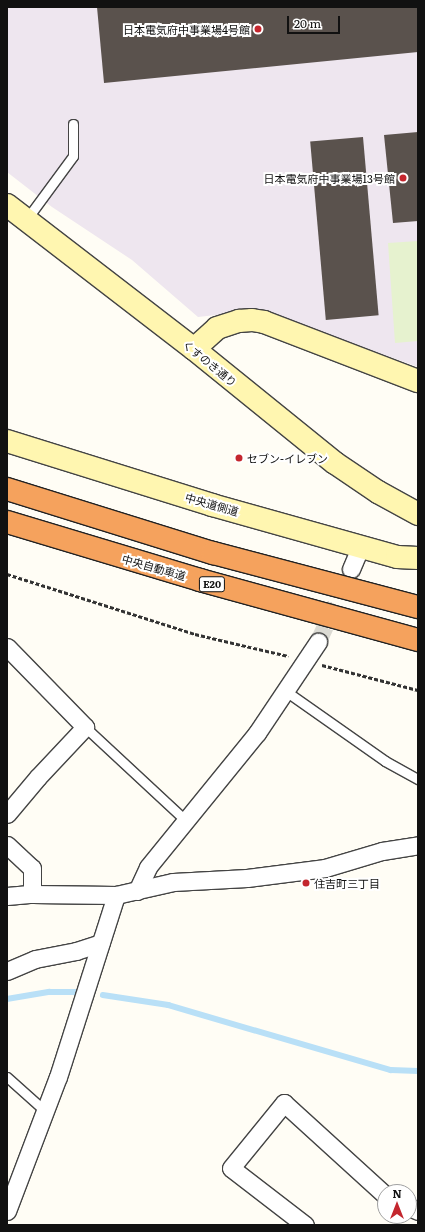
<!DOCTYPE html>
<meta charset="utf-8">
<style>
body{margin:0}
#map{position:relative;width:425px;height:1232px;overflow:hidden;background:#fffdf5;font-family:Literata,"Noto Sans JP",serif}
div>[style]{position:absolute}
.industrial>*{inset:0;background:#eee6ef}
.pitch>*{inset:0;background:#e6f2cf}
.stream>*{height:5.5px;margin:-2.75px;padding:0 2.75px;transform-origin:2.75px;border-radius:2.75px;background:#b9e0f7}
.building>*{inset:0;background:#5a524d;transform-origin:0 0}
.street-tunnel>*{height:17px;margin-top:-8.5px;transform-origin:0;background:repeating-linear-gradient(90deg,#dbdad3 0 17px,transparent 0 25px)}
.path>*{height:2.5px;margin-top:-1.25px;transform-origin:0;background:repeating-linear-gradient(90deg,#333 0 4px,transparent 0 6px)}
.roads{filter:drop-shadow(1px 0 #444) drop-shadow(-1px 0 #444) drop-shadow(0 1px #444) drop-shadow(0 -1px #444)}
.lane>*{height:9px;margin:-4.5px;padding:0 4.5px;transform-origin:4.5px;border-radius:4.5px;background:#fff}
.street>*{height:17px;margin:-8.5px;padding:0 8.5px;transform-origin:8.5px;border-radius:8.5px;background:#fff}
.secondary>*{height:22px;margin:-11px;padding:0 11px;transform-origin:11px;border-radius:11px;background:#fff6b0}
.bridges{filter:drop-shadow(1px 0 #222) drop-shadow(-1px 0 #222) drop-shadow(0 1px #222) drop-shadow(0 -1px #222)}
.highway-bridge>*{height:22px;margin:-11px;padding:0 11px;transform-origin:11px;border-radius:11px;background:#f5a25d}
.dots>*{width:11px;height:11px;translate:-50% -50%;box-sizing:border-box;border:2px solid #fff;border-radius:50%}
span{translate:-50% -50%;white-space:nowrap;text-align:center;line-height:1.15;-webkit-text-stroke:4px #fff;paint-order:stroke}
.shield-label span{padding:1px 3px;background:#fff;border:1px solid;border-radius:3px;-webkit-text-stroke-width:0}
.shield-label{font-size:10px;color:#111;font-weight:700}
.poi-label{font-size:11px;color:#111}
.right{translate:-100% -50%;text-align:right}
.left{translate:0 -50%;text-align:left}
.street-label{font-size:11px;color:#111}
.frame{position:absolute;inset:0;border:8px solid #111;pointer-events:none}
.north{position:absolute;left:377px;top:1184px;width:40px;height:40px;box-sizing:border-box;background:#fff;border:1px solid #a0a0a0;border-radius:50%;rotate:0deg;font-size:11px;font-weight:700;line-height:16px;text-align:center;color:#111}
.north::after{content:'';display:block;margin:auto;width:14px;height:18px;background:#c4262e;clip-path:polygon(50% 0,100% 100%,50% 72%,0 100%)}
.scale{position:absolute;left:287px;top:16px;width:53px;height:18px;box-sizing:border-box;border:2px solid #111;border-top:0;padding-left:5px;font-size:12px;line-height:14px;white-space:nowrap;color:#111;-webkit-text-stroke:3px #fff;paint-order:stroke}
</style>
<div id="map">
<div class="industrial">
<div style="clip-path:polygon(7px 7px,418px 7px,418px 367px,261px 310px,198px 317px,132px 260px,52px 207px,7px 172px)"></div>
</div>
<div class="pitch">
<div style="clip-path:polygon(418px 241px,418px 341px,395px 343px,388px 243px)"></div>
</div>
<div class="stream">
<div style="left:103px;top:995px;width:66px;rotate:8.7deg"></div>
<div style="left:168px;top:1005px;width:232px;rotate:16.3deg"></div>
<div style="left:391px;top:1070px;width:27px;rotate:2deg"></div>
<div style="left:7px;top:999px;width:43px;rotate:-9.5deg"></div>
<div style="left:49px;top:992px;width:26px"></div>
</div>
<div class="building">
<div style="clip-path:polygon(97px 7px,418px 7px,418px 52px,104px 83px)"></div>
<div style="clip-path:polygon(418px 132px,418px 221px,393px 223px,384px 135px)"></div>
<div style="left:363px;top:137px;width:179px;height:53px;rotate:85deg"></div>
</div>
<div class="street-tunnel">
<div style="left:318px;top:642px;width:72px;rotate:-65.2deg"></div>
</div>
<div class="path">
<div style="left:7px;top:574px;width:197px;rotate:17.7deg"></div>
<div style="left:195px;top:634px;width:96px;rotate:13.3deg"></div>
<div style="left:322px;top:665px;width:99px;rotate:14.6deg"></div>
</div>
<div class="roads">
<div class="lane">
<div style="left:26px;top:220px;width:79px;rotate:-53.7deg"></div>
<div style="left:73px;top:156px;width:32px;rotate:-90deg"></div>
<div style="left:287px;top:692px;width:120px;rotate:35.1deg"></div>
<div style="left:385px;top:761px;width:38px;rotate:29deg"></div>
<div style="left:85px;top:727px;width:137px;rotate:42.9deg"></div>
<div style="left:7px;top:1077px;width:51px;rotate:41.8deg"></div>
</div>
<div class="street">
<div style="left:351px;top:569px;width:25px;rotate:-67deg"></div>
<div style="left:7px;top:647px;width:112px;rotate:45.7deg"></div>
<div style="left:85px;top:727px;width:69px;rotate:133.2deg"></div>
<div style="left:38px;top:777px;width:48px;rotate:130deg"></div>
<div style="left:7px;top:845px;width:34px;rotate:43deg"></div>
<div style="left:32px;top:868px;width:26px;rotate:90deg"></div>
<div style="left:137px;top:891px;width:26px;rotate:-65deg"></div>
<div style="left:148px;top:867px;width:173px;rotate:-50.9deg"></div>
<div style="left:257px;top:733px;width:110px;rotate:-56.2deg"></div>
<div style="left:7px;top:896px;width:25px;rotate:-5deg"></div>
<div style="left:32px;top:894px;width:84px;rotate:0.7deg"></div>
<div style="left:116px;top:895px;width:58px;rotate:-12.8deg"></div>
<div style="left:173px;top:882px;width:74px;rotate:-3.1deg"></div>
<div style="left:247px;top:878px;width:79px;rotate:-7.3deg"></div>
<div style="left:325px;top:868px;width:59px;rotate:-16.6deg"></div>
<div style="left:382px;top:851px;width:36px;rotate:-9deg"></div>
<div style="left:7px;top:971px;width:30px;rotate:-23deg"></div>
<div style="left:35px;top:959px;width:42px;rotate:-11deg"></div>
<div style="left:76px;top:951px;width:26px;rotate:-18deg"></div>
<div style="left:409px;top:1207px;width:10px;rotate:24deg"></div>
<div style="left:7px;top:1211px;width:143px;rotate:-69.2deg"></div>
<div style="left:58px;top:1077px;width:191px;rotate:-72.3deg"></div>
<div style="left:305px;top:1225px;width:93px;rotate:-142.4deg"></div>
<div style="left:231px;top:1168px;width:84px;rotate:-50.8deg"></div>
<div style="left:284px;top:1103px;width:137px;rotate:42.3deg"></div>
</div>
<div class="secondary">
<div style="left:7px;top:205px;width:236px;rotate:37.6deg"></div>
<div style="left:194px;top:349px;width:181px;rotate:39deg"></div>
<div style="left:335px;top:463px;width:52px;rotate:34deg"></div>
<div style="left:378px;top:492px;width:46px;rotate:28.8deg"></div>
<div style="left:194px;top:349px;width:31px;rotate:-42deg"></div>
<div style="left:217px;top:328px;width:23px;rotate:-18deg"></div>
<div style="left:239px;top:321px;width:13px;rotate:-4deg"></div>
<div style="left:252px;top:320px;width:12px;rotate:9deg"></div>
<div style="left:264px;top:322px;width:165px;rotate:21deg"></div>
<div style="left:7px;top:441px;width:215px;rotate:17.3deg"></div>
<div style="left:212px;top:505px;width:192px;rotate:15.7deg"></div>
<div style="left:397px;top:557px;width:21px;rotate:3deg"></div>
</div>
</div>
<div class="bridges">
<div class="highway-bridge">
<div style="left:7px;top:489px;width:216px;rotate:17.3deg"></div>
<div style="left:213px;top:553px;width:212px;rotate:14.8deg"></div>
<div style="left:7px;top:522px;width:202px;rotate:16.7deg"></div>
<div style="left:200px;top:580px;width:226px;rotate:15.4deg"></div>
</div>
</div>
<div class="dots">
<div style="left:258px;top:29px;background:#c4262e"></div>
<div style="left:403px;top:178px;background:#c4262e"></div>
<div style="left:239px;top:458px;background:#c4262e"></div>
<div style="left:306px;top:883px;background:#c4262e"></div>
</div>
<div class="shield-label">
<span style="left:212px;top:584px">E20</span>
</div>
<div class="poi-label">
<span class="right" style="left:250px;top:29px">日本電気府中事業場4号館</span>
<span class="right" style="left:395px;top:178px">日本電気府中事業場13号館</span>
<span class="left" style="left:247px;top:458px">セブン-イレブン</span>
<span class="left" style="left:314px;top:883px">住吉町三丁目</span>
</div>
<div class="street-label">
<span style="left:210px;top:363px;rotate:39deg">くすのき通り</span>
<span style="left:212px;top:504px;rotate:16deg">中央道側道</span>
<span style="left:154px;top:567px;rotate:16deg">中央自動車道</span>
</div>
<div class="frame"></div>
<div class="north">N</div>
<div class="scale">20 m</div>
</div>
